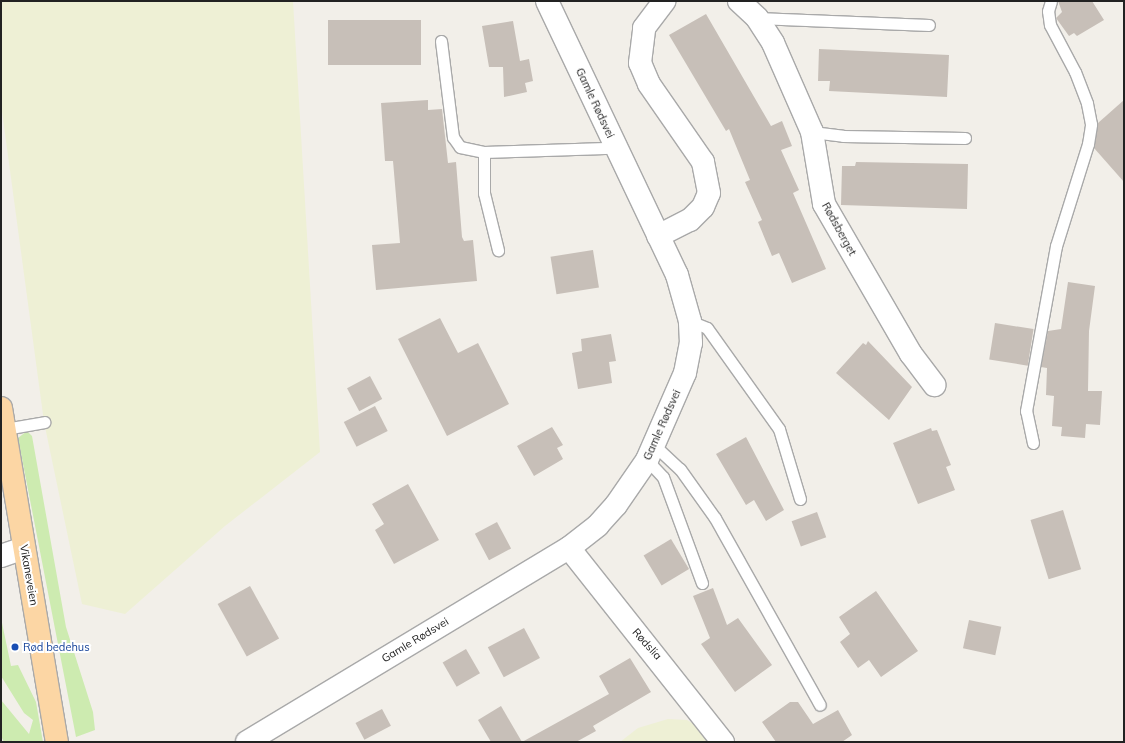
<!DOCTYPE html>
<meta charset="utf-8">
<style>
body{margin:0}
#map{position:relative;width:1125px;height:743px;overflow:hidden;background:#f2efe9;font-family:Mulish,sans-serif}
div>[style]{position:absolute}
.farmland>*{inset:0;background:#eef0d5}
.grass>*{inset:0;background:#cdebb0}
.building>*{inset:0;background:#c7bfb8;transform-origin:0 0}
.roads{filter:drop-shadow(1px 0 #a9a9a9) drop-shadow(-1px 0 #a9a9a9) drop-shadow(0 1px #a9a9a9) drop-shadow(0 -1px #a9a9a9)}
.service>*{height:11px;margin:-5.5px;padding:0 5.5px;transform-origin:5.5px;border-radius:5.5px;background:#fff}
.minor>*{height:22px;margin:-11px;padding:0 11px;transform-origin:11px;border-radius:11px;background:#fff}
.tertiary>*{height:22px;margin:-11px;padding:0 11px;transform-origin:11px;border-radius:11px;background:#fff}
.primary>*{height:22px;margin:-11px;padding:0 11px;transform-origin:11px;border-radius:11px;background:#fcd6a4}
.dots>*{width:11px;height:11px;translate:-50% -50%;box-sizing:border-box;border:2px solid #fff;border-radius:50%}
span{translate:-50% -50%;white-space:nowrap;text-align:center;line-height:1.15;-webkit-text-stroke:4px #fff;paint-order:stroke}
.street-label{font-size:11px;color:#222}
.transit-label{font-size:11px;color:#164399}
.left{translate:0 -50%;text-align:left}
.frame{position:absolute;inset:0;border:2px solid #222;pointer-events:none}
</style>
<div id="map">
<div class="farmland">
<div style="clip-path:polygon(1px 1px,293px 1px,320px 452px,225px 526px,125px 614px,82px 604px,44px 422px,1px 104px)"></div>
<div style="clip-path:polygon(668px 719px,687px 720px,710px 734px,715px 742px,620px 742px,638px 728px)"></div>
</div>
<div class="grass">
<div style="clip-path:polygon(27px 431px,32px 436px,66px 627px,93px 712px,95px 730px,76px 737px,18px 438px)"></div>
<div style="clip-path:polygon(1px 618px,11px 666px,18px 665px,36px 702px,43px 742px,4px 742px,1px 736px,1px 700px,29px 734px,33px 720px,24px 713px,1px 676px)"></div>
</div>
<div class="building">
<div style="clip-path:polygon(1058px 1px,1092px 1px,1104px 20px,1077px 36px,1074px 33px,1069px 36px,1056px 18px,1062px 12px)"></div>
<div style="clip-path:polygon(706px 14px,771px 126px,782px 121px,792px 146px,781px 150px,799px 190px,793px 193px,826px 269px,792px 283px,779px 253px,772px 256px,758px 222px,762px 220px,745px 182px,750px 180px,729px 129px,726px 131px,669px 35px)"></div>
<div style="left:328px;top:20px;width:93px;height:45px"></div>
<div style="clip-path:polygon(513px 21px,520px 61px,529px 59px,533px 81px,525px 83px,527px 92px,504px 97px,503px 67px,489px 67px,482px 26px)"></div>
<div style="clip-path:polygon(819px 49px,949px 55px,947px 97px,829px 91px,830px 81px,818px 81px)"></div>
<div style="clip-path:polygon(428px 100px,428px 110px,442px 109px,448px 163px,456px 162px,462px 237px,464px 241px,473px 240px,477px 281px,376px 290px,372px 245px,400px 243px,393px 161px,385px 161px,381px 103px)"></div>
<div style="clip-path:polygon(1124px 100px,1124px 182px,1094px 148px,1098px 123px)"></div>
<div style="clip-path:polygon(856px 162px,968px 164px,967px 209px,841px 205px,842px 166px,855px 166px)"></div>
<div style="left:593px;top:250px;width:38px;height:43px;rotate:81deg"></div>
<div style="clip-path:polygon(1068px 282px,1095px 286px,1089px 331px,1088px 391px,1102px 391px,1100px 425px,1086px 424px,1085px 438px,1061px 436px,1062px 427px,1052px 426px,1054px 396px,1046px 395px,1047px 368px,1041px 367px,1048px 331px,1061px 329px)"></div>
<div style="clip-path:polygon(440px 318px,458px 353px,478px 343px,509px 404px,447px 436px,398px 339px)"></div>
<div style="left:995px;top:323px;width:39px;height:37px;rotate:9deg"></div>
<div style="clip-path:polygon(611px 334px,616px 361px,609px 362px,612px 383px,578px 389px,572px 353px,582px 351px,581px 339px)"></div>
<div style="clip-path:polygon(868px 341px,912px 387px,889px 420px,836px 373px,863px 343px,866px 345px)"></div>
<div style="left:370px;top:376px;width:26px;height:26px;rotate:62deg"></div>
<div style="left:375px;top:406px;width:28px;height:35px;rotate:63deg"></div>
<div style="clip-path:polygon(552px 427px,563px 445px,557px 448px,563px 459px,534px 476px,517px 446px)"></div>
<div style="clip-path:polygon(931px 428px,932px 431px,937px 430px,951px 465px,946px 467px,955px 490px,918px 504px,893px 443px)"></div>
<div style="clip-path:polygon(746px 437px,784px 510px,766px 521px,754px 500px,746px 505px,716px 454px)"></div>
<div style="clip-path:polygon(408px 484px,439px 540px,394px 564px,375px 530px,384px 524px,372px 504px)"></div>
<div style="left:1063px;top:510px;width:62px;height:34px;rotate:73deg"></div>
<div style="left:817px;top:512px;width:27px;height:27px;rotate:70deg"></div>
<div style="left:497px;top:522px;width:30px;height:25px;rotate:62deg"></div>
<div style="left:671px;top:539px;width:35px;height:32px;rotate:59deg"></div>
<div style="left:250px;top:586px;width:60px;height:37px;rotate:61deg"></div>
<div style="clip-path:polygon(713px 588px,727px 625px,738px 618px,772px 665px,735px 692px,701px 644px,710px 638px,693px 596px)"></div>
<div style="clip-path:polygon(876px 591px,918px 651px,881px 677px,869px 660px,858px 668px,840px 642px,850px 634px,839px 617px)"></div>
<div style="left:969px;top:620px;width:33px;height:29px;rotate:12deg"></div>
<div style="left:524px;top:628px;width:34px;height:41px;rotate:62deg"></div>
<div style="left:466px;top:649px;width:28px;height:27px;rotate:60deg"></div>
<div style="clip-path:polygon(630px 658px,651px 692px,593px 726px,596px 731px,576px 742px,522px 742px,609px 694px,599px 676px)"></div>
<div style="clip-path:polygon(790px 702px,798px 702px,813px 724px,838px 710px,852px 735px,842px 742px,776px 742px,762px 722px)"></div>
<div style="clip-path:polygon(501px 706px,522px 742px,491px 742px,478px 720px)"></div>
<div style="left:382px;top:709px;width:19px;height:30px;rotate:62deg"></div>
</div>
<div class="roads">
<div class="service">
<div style="left:757px;top:18px;width:172px;rotate:2.3deg"></div>
<div style="left:441px;top:41px;width:97px;rotate:82.9deg"></div>
<div style="left:453px;top:137px;width:12px;rotate:55deg"></div>
<div style="left:460px;top:147px;width:25px;rotate:12deg"></div>
<div style="left:484px;top:152px;width:121px;rotate:-1.9deg"></div>
<div style="left:605px;top:148px;width:11px;rotate:-22deg"></div>
<div style="left:812px;top:132px;width:31px;rotate:7deg"></div>
<div style="left:843px;top:136px;width:122px;rotate:0.9deg"></div>
<div style="left:484px;top:152px;width:41px;rotate:90deg"></div>
<div style="left:484px;top:193px;width:59px;rotate:76.2deg"></div>
<div style="left:690px;top:321px;width:18px;rotate:22deg"></div>
<div style="left:707px;top:328px;width:124px;rotate:54.5deg"></div>
<div style="left:779px;top:429px;width:73px;rotate:73.3deg"></div>
<div style="left:5px;top:429px;width:40px;rotate:-10deg"></div>
<div style="left:1033px;top:443px;width:33px;rotate:-102deg"></div>
<div style="left:1026px;top:411px;width:168px;rotate:-79.7deg"></div>
<div style="left:1056px;top:246px;width:107px;rotate:-72.6deg"></div>
<div style="left:1088px;top:144px;width:20px;rotate:-81deg"></div>
<div style="left:1091px;top:124px;width:21px;rotate:-101deg"></div>
<div style="left:1087px;top:103px;width:33px;rotate:-111deg"></div>
<div style="left:1075px;top:72px;width:53px;rotate:-118deg"></div>
<div style="left:1050px;top:25px;width:14px;rotate:-98deg"></div>
<div style="left:1048px;top:11px;width:10px;rotate:-73deg"></div>
<div style="left:655px;top:446px;width:34px;rotate:43deg"></div>
<div style="left:680px;top:469px;width:60px;rotate:54.5deg"></div>
<div style="left:715px;top:518px;width:214px;rotate:60.7deg"></div>
<div style="left:647px;top:460px;width:23px;rotate:47deg"></div>
<div style="left:663px;top:477px;width:113px;rotate:69.8deg"></div>
</div>
<div class="minor">
<div style="left:739px;top:1px;width:25px;rotate:43deg"></div>
<div style="left:757px;top:18px;width:30px;rotate:57deg"></div>
<div style="left:773px;top:43px;width:97px;rotate:66.3deg"></div>
<div style="left:812px;top:132px;width:73px;rotate:80.5deg"></div>
<div style="left:824px;top:204px;width:173px;rotate:59.9deg"></div>
<div style="left:911px;top:354px;width:39px;rotate:53deg"></div>
<div style="left:658px;top:236px;width:36px;rotate:-27deg"></div>
<div style="left:690px;top:220px;width:18px;rotate:-45deg"></div>
<div style="left:703px;top:207px;width:15px;rotate:-67deg"></div>
<div style="left:709px;top:193px;width:32px;rotate:-101deg"></div>
<div style="left:703px;top:162px;width:95px;rotate:-124.7deg"></div>
<div style="left:649px;top:84px;width:23px;rotate:-113deg"></div>
<div style="left:640px;top:63px;width:35px;rotate:-83deg"></div>
<div style="left:644px;top:28px;width:34px;rotate:-53deg"></div>
<div style="left:569px;top:548px;width:248px;rotate:51.6deg"></div>
<div style="left:247px;top:742px;width:376px;rotate:-31.1deg"></div>
<div style="left:569px;top:548px;width:37px;rotate:-38deg"></div>
<div style="left:598px;top:525px;width:27px;rotate:-48deg"></div>
<div style="left:616px;top:505px;width:55px;rotate:-55.4deg"></div>
<div style="left:647px;top:460px;width:95px;rotate:-66.4deg"></div>
<div style="left:685px;top:373px;width:31px;rotate:-79deg"></div>
<div style="left:691px;top:343px;width:22px;rotate:-93deg"></div>
<div style="left:690px;top:321px;width:48px;rotate:-105.8deg"></div>
<div style="left:677px;top:275px;width:303px;rotate:-115.4deg"></div>
</div>
<div class="tertiary">
<div style="left:1px;top:556px;width:24px;rotate:-19deg"></div>
</div>
<div class="primary">
<div style="left:1px;top:408px;width:339px;rotate:80.5deg"></div>
</div>
</div>
<div class="dots">
<div style="left:15px;top:647px;background:#1a4fb4"></div>
</div>
<div class="street-label">
<span style="left:595px;top:103px;rotate:65deg">Gamle Rødsvei</span>
<span style="left:839px;top:229px;rotate:61deg">Rødsberget</span>
<span style="left:662px;top:425px;rotate:-66deg">Gamle Rødsvei</span>
<span style="left:29px;top:575px;rotate:80deg">Vikaneveien</span>
<span style="left:415px;top:640px;rotate:-31deg">Gamle Rødsvei</span>
<span style="left:647px;top:644px;rotate:48deg">Rødslia</span>
</div>
<div class="transit-label">
<span class="left" style="left:23px;top:647px">Rød bedehus</span>
</div>
<div class="frame"></div>
</div>
